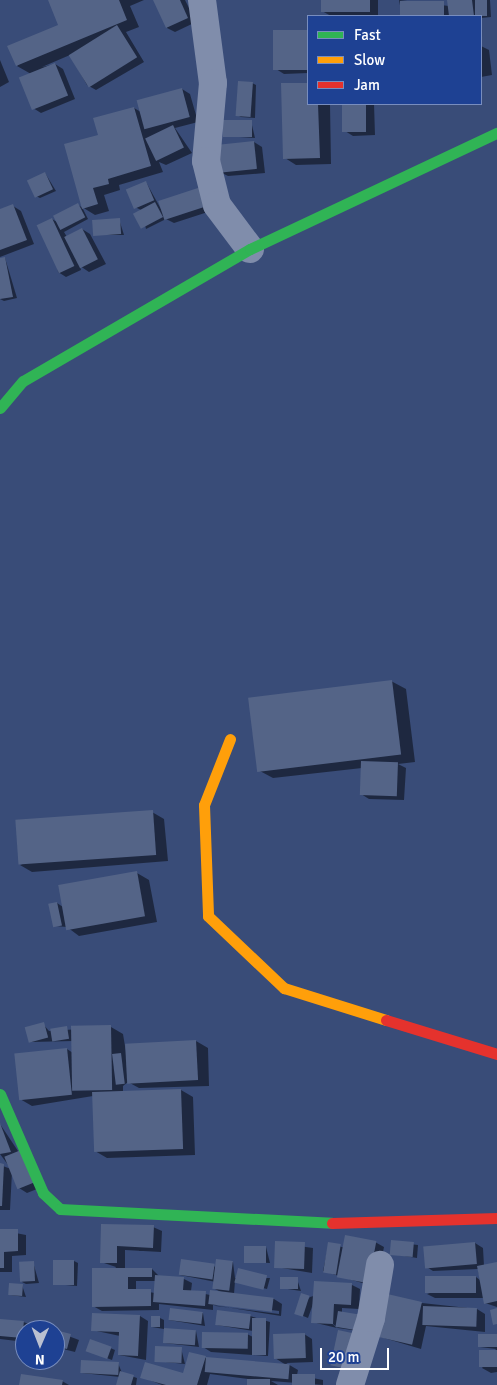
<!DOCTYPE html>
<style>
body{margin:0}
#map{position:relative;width:497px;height:1385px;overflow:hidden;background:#394c78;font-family:Signika,sans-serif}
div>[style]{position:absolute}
.shadow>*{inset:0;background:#0007}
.building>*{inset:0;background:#546487;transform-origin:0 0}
.street>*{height:28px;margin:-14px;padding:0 14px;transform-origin:14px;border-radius:14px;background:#808dab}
.fast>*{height:11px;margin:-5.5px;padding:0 5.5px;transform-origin:5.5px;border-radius:5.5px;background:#30b455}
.slow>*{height:11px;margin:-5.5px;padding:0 5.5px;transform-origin:5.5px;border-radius:5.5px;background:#ff9f0a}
.jam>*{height:11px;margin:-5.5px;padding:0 5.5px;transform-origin:5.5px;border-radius:5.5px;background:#e5322d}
span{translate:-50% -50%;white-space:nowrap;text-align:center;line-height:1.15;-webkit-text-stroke:5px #1e4193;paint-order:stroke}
.legend{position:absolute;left:307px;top:15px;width:175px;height:90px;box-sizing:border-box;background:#1e4193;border:1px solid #788dbe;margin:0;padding:6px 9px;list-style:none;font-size:15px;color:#fff}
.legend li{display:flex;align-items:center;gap:10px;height:25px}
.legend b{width:25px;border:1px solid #788dbe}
.north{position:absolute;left:15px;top:1320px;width:50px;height:50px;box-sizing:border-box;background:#1e4193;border:1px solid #788dbe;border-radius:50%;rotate:181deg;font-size:14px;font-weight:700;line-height:20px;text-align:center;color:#fff}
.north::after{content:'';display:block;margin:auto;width:18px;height:22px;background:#bac0d0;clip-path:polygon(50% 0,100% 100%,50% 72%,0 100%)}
.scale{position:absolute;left:320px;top:1348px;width:69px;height:22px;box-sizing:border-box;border:2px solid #fff;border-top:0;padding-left:6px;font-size:15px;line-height:18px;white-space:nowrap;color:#fff;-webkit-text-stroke:4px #1e4193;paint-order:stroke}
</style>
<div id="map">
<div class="shadow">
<div style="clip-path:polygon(49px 0,144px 0,130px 6px,139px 27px,126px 32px,144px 62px,96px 90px,87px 85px,70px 55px,42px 67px,55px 64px,63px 69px,75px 99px,41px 113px,33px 108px,31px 74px,17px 66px,60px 25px)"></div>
<div style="clip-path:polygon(154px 0,185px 0,196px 22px,175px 32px,167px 28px)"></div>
<div style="clip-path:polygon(322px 0,378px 0,378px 15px,331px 16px,322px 11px)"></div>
<div style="clip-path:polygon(399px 0,449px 6px,449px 0,490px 0,491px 17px,481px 18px,483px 43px,481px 16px,402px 16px)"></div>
<div style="clip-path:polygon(308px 31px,308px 73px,284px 74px,276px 69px,275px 32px)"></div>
<div style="clip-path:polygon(481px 46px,489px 50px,492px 75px,481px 77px)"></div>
<div style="clip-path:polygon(0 60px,9px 82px,0 87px)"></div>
<div style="clip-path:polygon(252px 83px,256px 85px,255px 118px,241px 117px,237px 115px)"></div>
<div style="clip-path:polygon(283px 84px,308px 84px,308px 104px,330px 104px,331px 164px,296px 165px,285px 158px)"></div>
<div style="clip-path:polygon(182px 89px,190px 94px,198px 122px,175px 128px,192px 153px,166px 165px,159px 162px,163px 172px,119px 185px,120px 190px,104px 195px,109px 211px,95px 215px,82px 207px,88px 219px,64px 232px,67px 237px,82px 229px,90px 234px,106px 264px,89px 272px,80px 266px,81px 270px,66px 277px,58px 272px,52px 219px,57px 222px,78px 205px,83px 208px,100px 136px,134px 108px,141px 112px)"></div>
<div style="clip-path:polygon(343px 104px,374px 104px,375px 135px,353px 136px,345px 131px)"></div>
<div style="clip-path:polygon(251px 121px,255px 138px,224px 136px)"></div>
<div style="clip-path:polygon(254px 142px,262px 147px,265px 173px,228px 176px,220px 172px)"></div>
<div style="clip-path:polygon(45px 173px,56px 191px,40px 198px,36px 196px)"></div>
<div style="clip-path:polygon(146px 182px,162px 211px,209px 193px,214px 210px,174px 223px,166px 219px,146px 229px,141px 210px,135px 207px)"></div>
<div style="clip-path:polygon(13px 206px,21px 211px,34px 244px,0 257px,0 211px)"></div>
<div style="clip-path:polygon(119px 219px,124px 235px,95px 235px)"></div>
<div style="clip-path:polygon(5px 258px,17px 298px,4px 301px,0 299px,0 259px)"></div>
<div style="clip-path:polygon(391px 681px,406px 689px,415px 762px,398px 764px,406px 768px,404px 800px,369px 799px,361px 794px,362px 768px,273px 778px,258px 770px)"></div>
<div style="clip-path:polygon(152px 812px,164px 819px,168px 861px,32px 872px,20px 865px)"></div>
<div style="clip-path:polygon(137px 873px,149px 880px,157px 922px,79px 936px,67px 927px,55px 926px,57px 903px,63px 907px)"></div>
<div style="clip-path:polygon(43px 1024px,49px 1031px,111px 1027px,123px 1034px,127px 1058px,196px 1041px,208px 1048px,209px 1086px,139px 1088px,128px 1082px,123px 1086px,123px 1092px,181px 1090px,193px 1097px,195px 1155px,107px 1158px,95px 1151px,93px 1096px,32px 1106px,20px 1099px,67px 1049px,73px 1053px,73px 1041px,31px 1042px)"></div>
<div style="clip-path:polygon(0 1124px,42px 1187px,27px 1193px,19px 1188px,12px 1172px,10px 1210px,0 1210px,0 1165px,11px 1169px,0 1154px)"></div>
<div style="clip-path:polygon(evenodd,102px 1225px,153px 1227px,162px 1231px,161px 1252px,125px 1250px,125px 1269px,152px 1269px,160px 1277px,184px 1279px,192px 1283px,191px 1291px,210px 1295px,223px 1293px,215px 1289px,216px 1282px,180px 1275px,233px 1262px,235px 1278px,270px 1278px,267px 1289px,235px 1281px,234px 1294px,274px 1299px,282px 1304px,281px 1316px,213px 1305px,213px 1310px,159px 1304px,159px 1310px,102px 1311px,93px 1306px,116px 1267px,101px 1262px,102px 1225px,136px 1281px,156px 1281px,155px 1293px,136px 1290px,136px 1281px,102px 1225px,216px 1303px,279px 1311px,279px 1314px,216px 1306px,216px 1303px)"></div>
<div style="clip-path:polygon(0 1230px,26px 1235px,26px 1255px,12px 1256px,12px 1272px,0 1272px)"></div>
<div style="clip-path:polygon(375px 1242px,384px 1247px,376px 1287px,342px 1277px,343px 1263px,339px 1276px,323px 1271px,329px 1243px,345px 1248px)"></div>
<div style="clip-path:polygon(392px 1242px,418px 1245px,417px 1258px,392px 1254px)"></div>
<div style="clip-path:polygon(277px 1243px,313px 1248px,312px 1273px,276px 1267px)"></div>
<div style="clip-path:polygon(475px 1243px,483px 1248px,484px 1266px,497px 1263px,497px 1307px,485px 1303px,484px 1298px,435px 1298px,427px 1294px,476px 1277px,480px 1280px,478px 1269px,433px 1271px,425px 1266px)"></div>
<div style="clip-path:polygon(266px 1247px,270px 1263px,246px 1262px)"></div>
<div style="clip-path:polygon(74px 1261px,78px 1263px,77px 1286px,54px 1284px)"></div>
<div style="clip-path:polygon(33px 1262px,39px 1283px,26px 1284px,22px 1282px)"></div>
<div style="clip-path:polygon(297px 1279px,301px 1291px,281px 1288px)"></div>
<div style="clip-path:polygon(22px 1285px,26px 1297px,10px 1295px)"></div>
<div style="clip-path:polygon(352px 1285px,360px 1289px,359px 1309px,342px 1308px,342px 1313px,359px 1331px,338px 1328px,328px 1320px,337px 1328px,312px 1322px,313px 1304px,308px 1318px,296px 1313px,310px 1297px)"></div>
<div style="clip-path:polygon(422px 1303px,477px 1309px,485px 1314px,485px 1332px,426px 1326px,421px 1349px,374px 1335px)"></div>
<div style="clip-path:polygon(203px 1313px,205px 1326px,169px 1320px)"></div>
<div style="clip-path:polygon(93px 1314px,140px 1316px,148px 1321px,146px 1360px,119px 1355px,120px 1336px,92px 1330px)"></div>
<div style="clip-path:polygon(250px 1316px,270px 1322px,268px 1356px,211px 1352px,203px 1347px,247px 1334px,253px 1337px,253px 1331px,217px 1325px)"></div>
<div style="clip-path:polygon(160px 1318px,164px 1320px,164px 1329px,152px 1327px)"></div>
<div style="clip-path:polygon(0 1320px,23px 1322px,50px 1330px,25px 1330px,25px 1342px,0 1339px)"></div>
<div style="clip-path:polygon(55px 1331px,79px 1340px,75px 1352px,55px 1347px)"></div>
<div style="clip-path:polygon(196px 1331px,199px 1347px,165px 1343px)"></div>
<div style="clip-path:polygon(304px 1334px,312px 1339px,313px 1362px,286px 1363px,298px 1370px,297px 1375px,323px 1380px,323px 1385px,271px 1381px,278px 1385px,248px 1385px,248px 1379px,210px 1374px,207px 1385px,224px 1385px,162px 1385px,142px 1377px,183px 1374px,205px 1358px,286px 1365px,275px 1358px)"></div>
<div style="clip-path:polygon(497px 1336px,497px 1372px,491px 1373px,482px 1368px,496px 1349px,480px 1347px)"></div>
<div style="clip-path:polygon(91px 1340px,115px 1350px,112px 1360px,91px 1352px)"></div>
<div style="clip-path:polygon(181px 1348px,185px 1364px,156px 1361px)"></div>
<div style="clip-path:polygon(118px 1363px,122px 1373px,137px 1378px,136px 1385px,117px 1385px,120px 1377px,82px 1373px)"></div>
<div style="clip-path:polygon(62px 1381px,69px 1385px,20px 1385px)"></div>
</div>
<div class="building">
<div style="clip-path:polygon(48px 0,119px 0,127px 20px,16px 66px,7px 46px,58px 25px)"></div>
<div style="clip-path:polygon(153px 0,180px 0,188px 18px,166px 28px)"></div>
<div style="left:321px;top:0;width:49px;height:12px"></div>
<div style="clip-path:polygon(447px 0,472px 0,474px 16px,449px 16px)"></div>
<div style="left:475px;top:0;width:12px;height:16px"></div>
<div style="left:444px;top:1px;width:15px;height:44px;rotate:90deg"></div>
<div style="left:117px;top:25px;width:38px;height:57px;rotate:58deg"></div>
<div style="left:273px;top:30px;width:35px;height:40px"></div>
<div style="left:55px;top:63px;width:35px;height:39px;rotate:68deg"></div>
<div style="left:238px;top:81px;width:15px;height:35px;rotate:4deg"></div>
<div style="clip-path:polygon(281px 83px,308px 83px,308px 104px,318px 104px,320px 158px,283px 159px)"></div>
<div style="left:182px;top:88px;width:30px;height:47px;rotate:75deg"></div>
<div style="left:342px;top:104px;width:24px;height:28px"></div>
<div style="clip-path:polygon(134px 107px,151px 166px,108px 179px,109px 184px,93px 188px,98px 204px,82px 209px,64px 144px,98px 135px,93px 118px)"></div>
<div style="left:223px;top:120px;width:29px;height:17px"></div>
<div style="left:173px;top:125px;width:25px;height:31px;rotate:64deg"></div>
<div style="left:254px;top:141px;width:28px;height:38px;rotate:84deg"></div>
<div style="left:45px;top:172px;width:19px;height:20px;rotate:65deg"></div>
<div style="left:146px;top:181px;width:21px;height:22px;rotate:67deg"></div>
<div style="left:201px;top:187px;width:20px;height:45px;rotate:72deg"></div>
<div style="left:155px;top:202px;width:17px;height:25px;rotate:62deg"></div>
<div style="left:78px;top:203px;width:16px;height:28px;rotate:63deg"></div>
<div style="clip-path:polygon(13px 204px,27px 240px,0 250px,0 209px)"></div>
<div style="left:52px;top:218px;width:53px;height:17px;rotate:65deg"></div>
<div style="left:120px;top:218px;width:16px;height:28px;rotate:86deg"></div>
<div style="left:82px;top:228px;width:35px;height:20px;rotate:63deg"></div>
<div style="clip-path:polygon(5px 257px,13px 297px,0 299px,0 258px)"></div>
<div style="left:392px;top:680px;width:75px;height:145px;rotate:83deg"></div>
<div style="left:361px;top:761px;width:37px;height:34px;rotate:2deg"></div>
<div style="left:153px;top:810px;width:45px;height:138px;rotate:86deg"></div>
<div style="left:137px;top:871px;width:46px;height:80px;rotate:80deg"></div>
<div style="left:57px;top:902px;width:24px;height:9px;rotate:78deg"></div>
<div style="left:44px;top:1022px;width:16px;height:20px;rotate:75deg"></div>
<div style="left:111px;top:1025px;width:65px;height:40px;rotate:89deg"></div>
<div style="left:67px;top:1026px;width:13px;height:17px;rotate:81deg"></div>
<div style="left:196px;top:1040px;width:40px;height:71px;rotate:87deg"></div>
<div style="left:67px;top:1048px;width:47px;height:53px;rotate:84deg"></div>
<div style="left:121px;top:1053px;width:31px;height:9px;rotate:83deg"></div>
<div style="left:181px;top:1089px;width:60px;height:89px;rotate:88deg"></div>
<div style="clip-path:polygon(0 1123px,11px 1152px,0 1154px)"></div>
<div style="left:21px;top:1150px;width:35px;height:18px;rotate:68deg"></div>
<div style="clip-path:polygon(0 1163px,4px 1164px,2px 1206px,0 1206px)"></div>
<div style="clip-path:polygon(101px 1224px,154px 1225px,153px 1248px,117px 1246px,117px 1263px,100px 1263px)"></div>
<div style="clip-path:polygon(0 1229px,18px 1229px,18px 1251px,4px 1252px,4px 1268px,0 1268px)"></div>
<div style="left:345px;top:1235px;width:32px;height:43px;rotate:11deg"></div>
<div style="left:391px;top:1240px;width:23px;height:15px;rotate:5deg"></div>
<div style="left:275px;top:1241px;width:30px;height:27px;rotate:2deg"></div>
<div style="left:328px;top:1242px;width:13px;height:31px;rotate:9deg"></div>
<div style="left:475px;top:1242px;width:22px;height:52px;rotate:85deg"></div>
<div style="left:244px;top:1246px;width:22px;height:17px"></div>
<div style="left:181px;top:1259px;width:34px;height:16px;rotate:8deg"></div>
<div style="left:216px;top:1259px;width:17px;height:30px;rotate:7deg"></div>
<div style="left:53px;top:1260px;width:21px;height:25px"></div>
<div style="left:34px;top:1261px;width:20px;height:15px;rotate:87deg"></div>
<div style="clip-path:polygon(497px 1262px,497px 1301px,484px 1304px,477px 1266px)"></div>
<div style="clip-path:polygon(92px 1268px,152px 1268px,152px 1277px,128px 1277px,128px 1289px,151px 1289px,151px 1306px,92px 1307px)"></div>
<div style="left:238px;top:1268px;width:30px;height:15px;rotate:14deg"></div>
<div style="clip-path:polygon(155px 1275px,184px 1277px,183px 1290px,206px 1291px,205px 1306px,153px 1302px)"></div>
<div style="left:476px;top:1276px;width:17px;height:51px;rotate:90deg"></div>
<div style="left:280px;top:1277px;width:18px;height:12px"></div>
<div style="clip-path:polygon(314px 1281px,352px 1283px,351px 1305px,334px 1304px,333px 1324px,311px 1323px)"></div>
<div style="left:9px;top:1283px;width:14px;height:12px;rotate:4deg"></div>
<div style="left:210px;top:1290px;width:64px;height:14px;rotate:7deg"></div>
<div style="left:301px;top:1293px;width:9px;height:22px;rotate:18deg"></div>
<div style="left:383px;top:1293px;width:40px;height:44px;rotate:13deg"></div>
<div style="left:423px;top:1306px;width:54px;height:19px;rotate:2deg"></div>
<div style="left:170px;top:1308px;width:33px;height:12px;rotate:7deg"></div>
<div style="clip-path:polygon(497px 1308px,497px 1324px,493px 1325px,490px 1310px)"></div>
<div style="left:217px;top:1310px;width:34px;height:15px;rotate:7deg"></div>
<div style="left:338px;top:1311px;width:20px;height:16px;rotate:9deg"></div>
<div style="clip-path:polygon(92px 1313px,140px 1315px,138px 1356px,118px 1355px,119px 1332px,91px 1331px)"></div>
<div style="left:151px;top:1316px;width:9px;height:11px"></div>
<div style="left:252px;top:1318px;width:14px;height:37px"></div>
<div style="left:0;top:1319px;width:24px;height:17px;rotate:5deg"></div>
<div style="clip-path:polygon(30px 1324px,53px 1329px,53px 1330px,28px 1330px)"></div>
<div style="left:164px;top:1328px;width:32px;height:15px;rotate:4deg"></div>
<div style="clip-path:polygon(55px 1330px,71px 1334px,67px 1349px,55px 1346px)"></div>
<div style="left:338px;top:1330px;width:19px;height:36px;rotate:12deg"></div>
<div style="left:202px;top:1332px;width:46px;height:16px;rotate:1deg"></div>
<div style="left:305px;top:1333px;width:25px;height:32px;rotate:88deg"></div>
<div style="left:497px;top:1334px;width:13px;height:19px;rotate:90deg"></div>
<div style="left:90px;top:1339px;width:23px;height:13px;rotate:20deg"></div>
<div style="left:155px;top:1346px;width:27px;height:16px;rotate:2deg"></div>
<div style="left:497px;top:1350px;width:17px;height:18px;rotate:90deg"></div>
<div style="clip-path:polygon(189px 1352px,206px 1356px,197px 1385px,166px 1385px,140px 1378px,145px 1362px,183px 1373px)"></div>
<div style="left:206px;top:1357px;width:84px;height:15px;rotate:5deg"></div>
<div style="left:81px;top:1360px;width:38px;height:13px;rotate:3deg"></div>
<div style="clip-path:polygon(120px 1371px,134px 1375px,131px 1385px,116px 1385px)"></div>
<div style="clip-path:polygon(21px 1374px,63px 1380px,62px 1385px,19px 1385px)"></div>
<div style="left:292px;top:1374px;width:23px;height:11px"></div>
<div style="left:247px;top:1379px;width:23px;height:6px"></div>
</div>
<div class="street">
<div style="left:202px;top:0;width:84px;rotate:82.5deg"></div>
<div style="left:213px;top:83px;width:78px;rotate:95.1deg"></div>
<div style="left:206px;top:161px;width:45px;rotate:76deg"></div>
<div style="left:217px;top:205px;width:55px;rotate:53.1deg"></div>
<div style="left:350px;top:1385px;width:70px;rotate:-72.6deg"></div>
<div style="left:371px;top:1318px;width:54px;rotate:-80.4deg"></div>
</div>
<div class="fast">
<div style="left:0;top:408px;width:35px;rotate:-50deg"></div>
<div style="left:23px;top:381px;width:263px;rotate:-30.2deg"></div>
<div style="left:250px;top:249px;width:273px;rotate:-25.2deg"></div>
<div style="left:0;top:1094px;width:108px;rotate:66.5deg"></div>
<div style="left:43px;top:1193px;width:23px;rotate:43deg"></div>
<div style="left:60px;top:1209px;width:272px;rotate:2.9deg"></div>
</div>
<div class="slow">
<div style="left:230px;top:739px;width:71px;rotate:111.5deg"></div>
<div style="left:204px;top:805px;width:111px;rotate:87.9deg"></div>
<div style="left:208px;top:916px;width:105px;rotate:43.5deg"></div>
<div style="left:284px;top:988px;width:107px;rotate:17.4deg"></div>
</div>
<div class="jam">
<div style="left:386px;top:1020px;width:116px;rotate:17deg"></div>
<div style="left:332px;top:1223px;width:165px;rotate:-1.7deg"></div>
</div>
<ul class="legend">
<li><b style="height:6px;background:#30b455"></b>Fast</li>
<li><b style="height:6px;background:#ff9f0a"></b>Slow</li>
<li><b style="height:6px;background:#e5322d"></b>Jam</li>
</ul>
<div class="north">N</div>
<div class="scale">20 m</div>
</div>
